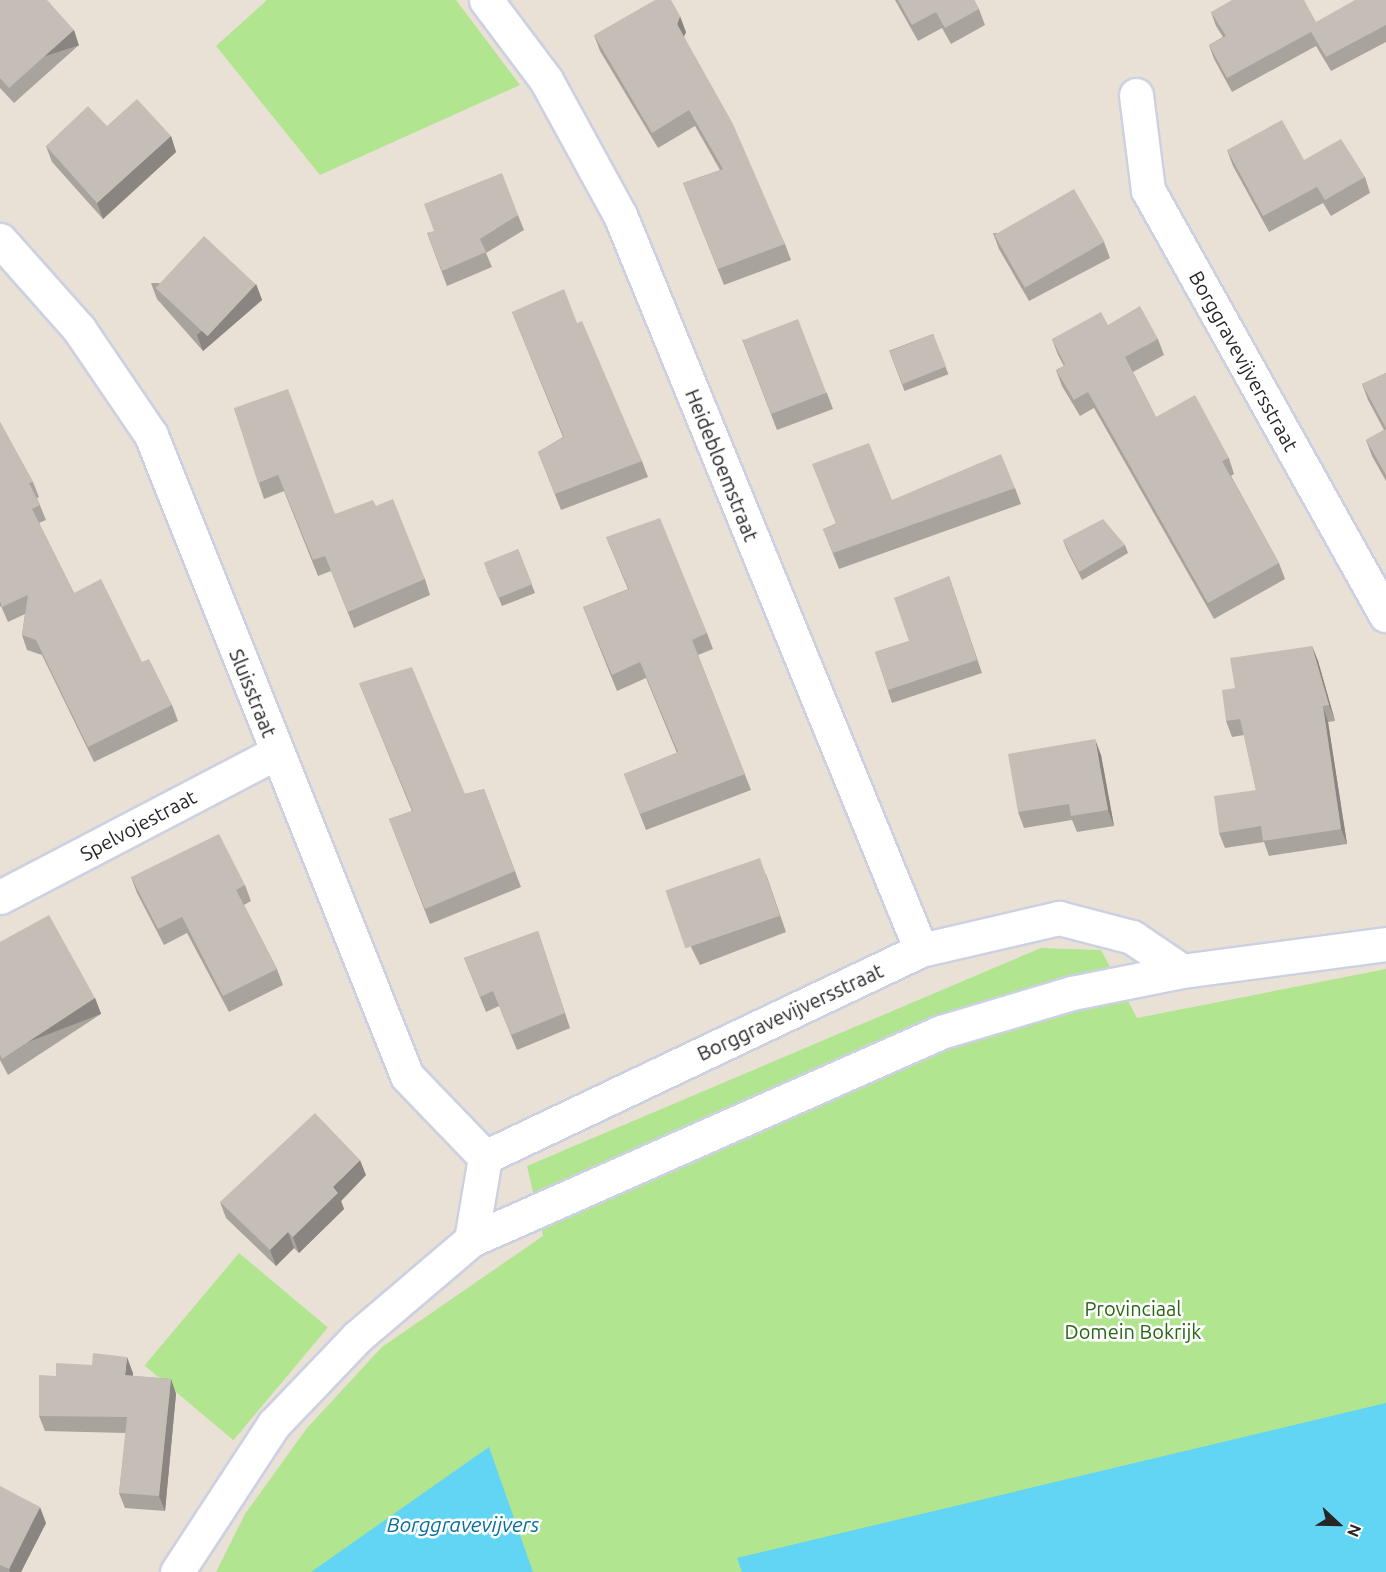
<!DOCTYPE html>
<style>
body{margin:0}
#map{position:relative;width:1386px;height:1572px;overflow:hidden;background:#eae1d6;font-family:Ubuntu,sans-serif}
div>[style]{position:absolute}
.green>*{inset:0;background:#b1e58f;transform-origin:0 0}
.water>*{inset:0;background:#62d4f4}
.roads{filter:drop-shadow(2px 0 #ccd1e1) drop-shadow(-2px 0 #ccd1e1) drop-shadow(0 2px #ccd1e1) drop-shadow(0 -2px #ccd1e1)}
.street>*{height:33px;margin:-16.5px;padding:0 16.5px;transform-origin:16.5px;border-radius:16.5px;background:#fff}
.wall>*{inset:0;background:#a9a39d;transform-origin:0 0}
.shaded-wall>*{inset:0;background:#8a8580;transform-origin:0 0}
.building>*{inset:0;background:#c5beb7;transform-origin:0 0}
span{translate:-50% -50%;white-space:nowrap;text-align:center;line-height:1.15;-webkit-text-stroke:5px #fff;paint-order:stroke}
.street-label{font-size:20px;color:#262626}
.park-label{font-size:20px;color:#2a6515}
.water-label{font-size:21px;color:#066f9a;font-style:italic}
.north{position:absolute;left:1308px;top:1494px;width:60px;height:60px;-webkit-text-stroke:4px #fff;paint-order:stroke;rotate:112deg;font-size:16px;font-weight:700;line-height:24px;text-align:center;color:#262626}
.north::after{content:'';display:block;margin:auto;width:21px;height:27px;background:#262626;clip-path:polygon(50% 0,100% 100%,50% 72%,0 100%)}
</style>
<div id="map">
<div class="green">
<div style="clip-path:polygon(267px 0,456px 0,520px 85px,320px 175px,216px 46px)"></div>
<div style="clip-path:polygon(1041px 948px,1101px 950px,1137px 1018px,1386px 969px,1386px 1572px,216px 1572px,245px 1514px,307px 1428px,382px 1347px,543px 1236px,527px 1166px)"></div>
<div style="left:239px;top:1253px;width:116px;height:147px;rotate:40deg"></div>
</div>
<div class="water">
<div style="clip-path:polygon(1386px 1403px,1386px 1572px,742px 1572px,737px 1558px)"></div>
<div style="clip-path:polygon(489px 1447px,533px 1572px,311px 1572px)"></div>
</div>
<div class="roads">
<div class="street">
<div style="left:486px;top:0;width:100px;rotate:53.1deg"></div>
<div style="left:546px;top:80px;width:154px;rotate:61.3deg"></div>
<div style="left:620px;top:215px;width:794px;rotate:67.73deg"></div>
<div style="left:1136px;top:95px;width:96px;rotate:82.8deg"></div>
<div style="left:1148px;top:190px;width:487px;rotate:60.8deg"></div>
<div style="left:0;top:240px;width:119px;rotate:48.4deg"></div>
<div style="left:79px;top:329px;width:128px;rotate:55.8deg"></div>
<div style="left:151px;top:435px;width:690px;rotate:68.23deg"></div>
<div style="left:407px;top:1076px;width:112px;rotate:46.1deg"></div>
<div style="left:0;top:897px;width:311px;rotate:-27.6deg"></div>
<div style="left:471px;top:1240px;width:84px;rotate:-80.4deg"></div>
<div style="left:485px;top:1157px;width:483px;rotate:-25.4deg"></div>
<div style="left:921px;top:950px;width:142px;rotate:-13.1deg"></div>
<div style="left:1059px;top:918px;width:75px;rotate:14.6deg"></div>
<div style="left:1132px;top:937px;width:60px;rotate:34.2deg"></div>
<div style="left:177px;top:1572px;width:177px;rotate:-56.8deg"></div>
<div style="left:274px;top:1424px;width:120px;rotate:-46.3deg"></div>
<div style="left:357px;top:1337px;width:150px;rotate:-40.4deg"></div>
<div style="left:471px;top:1240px;width:514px;rotate:-23.87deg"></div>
<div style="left:941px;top:1032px;width:137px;rotate:-16.6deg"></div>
<div style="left:1072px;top:993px;width:112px;rotate:-11.3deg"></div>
<div style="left:1182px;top:971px;width:206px;rotate:-7.5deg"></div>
</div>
</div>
<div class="wall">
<div style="clip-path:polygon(0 0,48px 1px,79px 45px,14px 103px,0 88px)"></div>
<div style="clip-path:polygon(895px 0,974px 0,979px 9px,985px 25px,951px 44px,942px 28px,918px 41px)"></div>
<div style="clip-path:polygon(1386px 0,1386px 42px,1331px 71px,1316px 46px,1232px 92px,1214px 59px,1209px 45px,1223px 37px,1216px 26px,1211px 12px,1316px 22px)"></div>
<div style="clip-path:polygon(686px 32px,684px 37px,785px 244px,791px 260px,724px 285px,683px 183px,720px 170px,695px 126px,658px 148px,600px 51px,594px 35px)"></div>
<div style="clip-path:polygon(107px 126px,171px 136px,176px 152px,103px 219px,52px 162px,46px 146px)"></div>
<div style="clip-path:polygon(1227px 150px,1304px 160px,1365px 177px,1370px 193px,1331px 216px,1323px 203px,1269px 232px,1233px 166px)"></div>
<div style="clip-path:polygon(518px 215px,524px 230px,486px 253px,492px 267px,447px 286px,427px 233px)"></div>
<div style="clip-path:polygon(993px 233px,1104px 242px,1110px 258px,1029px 301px,999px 249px)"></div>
<div style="clip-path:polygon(151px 283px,256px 284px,262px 300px,203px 351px,157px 299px)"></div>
<div style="clip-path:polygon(512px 312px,577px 323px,642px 461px,648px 477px,561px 510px,538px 452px,563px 437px)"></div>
<div style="clip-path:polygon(1108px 325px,1158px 339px,1164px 355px,1133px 372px,1156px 417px,1229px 458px,1234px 474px,1231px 476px,1279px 563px,1285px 579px,1214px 619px,1094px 408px,1080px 416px,1062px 386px,1056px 370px,1064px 366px,1058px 355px,1052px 339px)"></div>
<div style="left:933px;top:334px;width:43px;height:47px;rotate:69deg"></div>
<div style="clip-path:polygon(742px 339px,827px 393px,833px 409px,777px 430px)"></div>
<div style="clip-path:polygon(1386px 373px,1386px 481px,1372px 456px,1366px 440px,1384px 430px,1368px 400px,1362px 384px)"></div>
<div style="clip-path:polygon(234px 408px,335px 514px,376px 506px,425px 579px,430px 595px,354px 628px,331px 571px,318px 576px,284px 491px,264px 499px)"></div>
<div style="clip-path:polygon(0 422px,33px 482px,39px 497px,37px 498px,46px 520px,39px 523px,74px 593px,142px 662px,172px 705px,178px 721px,94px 762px,42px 655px,27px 650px,22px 635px,25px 614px,8px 622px,1px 606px,0 607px)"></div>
<div style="clip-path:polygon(1015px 488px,1021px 504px,839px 569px,823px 529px,892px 500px)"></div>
<div style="clip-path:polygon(606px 537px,707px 633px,713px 649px,698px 655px,751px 790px,646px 830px,624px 774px,677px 753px,646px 678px,617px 691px,583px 607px,628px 589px)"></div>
<div style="clip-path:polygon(1063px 540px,1125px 545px,1128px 553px,1082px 580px,1066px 548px)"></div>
<div style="clip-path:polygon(518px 549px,535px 593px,502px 606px,487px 571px)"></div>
<div style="clip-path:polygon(949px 576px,982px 673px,892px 703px,875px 652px,909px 641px)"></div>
<div style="clip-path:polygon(1312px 646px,1318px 661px,1335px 721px,1328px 722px,1347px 844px,1269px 856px,1264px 842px,1225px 848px,1219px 833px,1256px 790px,1244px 735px,1232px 737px,1226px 721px,1235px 688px)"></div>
<div style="clip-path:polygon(359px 683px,465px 794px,484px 789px,521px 887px,430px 924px,389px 819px,412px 811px)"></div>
<div style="clip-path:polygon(1101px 755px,1114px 826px,1077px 832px,1072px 820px,1024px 828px,1018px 812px)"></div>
<div style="clip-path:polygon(766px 874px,786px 932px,700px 965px,674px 913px,668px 897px)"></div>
<div style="clip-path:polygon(131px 877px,245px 885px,251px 901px,244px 905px,277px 969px,283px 985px,229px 1012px,187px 933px,164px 945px,137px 893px)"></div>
<div style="clip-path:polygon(538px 931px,570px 1028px,517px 1050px,499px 1006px,486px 1012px,464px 958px)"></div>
<div style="clip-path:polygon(0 942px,95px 998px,101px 1014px,8px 1075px,0 1060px)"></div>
<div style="clip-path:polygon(366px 1175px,341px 1201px,344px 1209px,299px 1253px,294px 1248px,276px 1266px,226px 1218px,220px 1202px)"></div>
<div style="clip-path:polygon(133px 1373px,133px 1376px,171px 1379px,176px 1394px,165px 1511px,125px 1508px,119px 1493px,126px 1433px,45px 1431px,39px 1416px,56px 1376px)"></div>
<div style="clip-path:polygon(0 1486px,46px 1523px,21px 1572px,0 1572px)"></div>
</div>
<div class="shaded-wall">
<div style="clip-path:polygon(680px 16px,686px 32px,682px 40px,677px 24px)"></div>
<div style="left:74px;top:30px;width:16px;height:87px;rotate:72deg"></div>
<div style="clip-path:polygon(171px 136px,176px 152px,103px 219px,97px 203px)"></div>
<div style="clip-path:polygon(256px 284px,262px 300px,203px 351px,197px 335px)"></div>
<div style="clip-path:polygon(1312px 646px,1318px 661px,1335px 721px,1329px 705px)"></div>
<div style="clip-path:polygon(1323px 706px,1328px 722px,1347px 844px,1341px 829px)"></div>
<div style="clip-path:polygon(1095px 739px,1101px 755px,1114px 826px,1108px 810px)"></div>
<div style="left:95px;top:998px;width:17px;height:111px;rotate:69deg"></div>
<div style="clip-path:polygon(360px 1160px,366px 1175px,341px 1201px,344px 1209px,299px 1253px,293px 1237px,333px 1187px)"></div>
<div style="clip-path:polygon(288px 1232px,294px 1248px,276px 1266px,270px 1250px)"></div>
<div style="clip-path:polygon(127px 1357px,133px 1373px,131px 1391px,125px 1375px)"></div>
<div style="clip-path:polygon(171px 1379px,176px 1394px,165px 1511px,159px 1496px)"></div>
<div style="clip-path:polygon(40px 1507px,46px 1523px,21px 1572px,10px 1572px,9px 1569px)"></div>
</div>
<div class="building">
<div style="clip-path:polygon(0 0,47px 0,74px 30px,9px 88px,0 78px)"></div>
<div style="clip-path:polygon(655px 0,671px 0,680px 16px,677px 24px,733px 124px,785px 244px,718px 269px,683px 183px,723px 169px,689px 110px,652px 133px,594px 35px)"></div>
<div style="clip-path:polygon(898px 0,974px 0,979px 9px,945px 28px,936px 12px,912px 25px)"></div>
<div style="clip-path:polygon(1232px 0,1304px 0,1316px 22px,1355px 0,1386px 0,1386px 25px,1326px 57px,1311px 32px,1227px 78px,1209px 45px,1226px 36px,1211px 12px)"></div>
<div style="clip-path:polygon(137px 99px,171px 136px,97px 203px,46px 146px,88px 106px,107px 126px)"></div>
<div style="clip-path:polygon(1282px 120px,1304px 160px,1341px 139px,1365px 177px,1325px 200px,1317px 187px,1263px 216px,1227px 150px)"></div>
<div style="clip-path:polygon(502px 173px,518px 215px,480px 239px,486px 252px,442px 271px,427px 233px,434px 231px,424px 204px)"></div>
<div style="left:1074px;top:189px;width:61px;height:92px;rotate:60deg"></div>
<div style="left:204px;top:236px;width:71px;height:71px;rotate:43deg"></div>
<div style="clip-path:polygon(564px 289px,577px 323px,582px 321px,642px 461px,555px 494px,538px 452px,564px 437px,512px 312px)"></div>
<div style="clip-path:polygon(1140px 306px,1158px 339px,1125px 357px,1156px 417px,1195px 395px,1229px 458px,1222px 461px,1279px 563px,1208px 603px,1088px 392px,1074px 400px,1056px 370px,1065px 365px,1052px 339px,1101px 312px,1108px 325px)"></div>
<div style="left:798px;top:319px;width:79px;height:59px;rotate:69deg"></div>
<div style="left:933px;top:334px;width:35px;height:47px;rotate:68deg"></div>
<div style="clip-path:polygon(1386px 373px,1386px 428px,1362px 384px)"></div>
<div style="clip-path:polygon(288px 389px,335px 514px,373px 500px,376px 506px,393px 499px,425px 579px,348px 612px,325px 556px,313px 560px,278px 475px,258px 483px,234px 408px)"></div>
<div style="clip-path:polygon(0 422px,33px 482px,29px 483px,40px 505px,32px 509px,74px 593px,101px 579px,142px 662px,149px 659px,172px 705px,88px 747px,36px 640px,22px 635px,28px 595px,2px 607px,0 601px)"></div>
<div style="clip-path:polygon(1386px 429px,1386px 475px,1366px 440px)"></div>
<div style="clip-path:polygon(869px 443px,892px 500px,1001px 454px,1015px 488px,833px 553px,823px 529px,836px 524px,812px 464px)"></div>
<div style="clip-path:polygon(660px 518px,707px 633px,692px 640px,745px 774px,640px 814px,624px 774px,678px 752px,640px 662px,612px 675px,583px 607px,629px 589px,606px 537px)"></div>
<div style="clip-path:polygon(1103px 519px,1125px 545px,1079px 572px,1063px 540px)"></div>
<div style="left:518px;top:549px;width:38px;height:37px;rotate:68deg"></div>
<div style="clip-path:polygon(949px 576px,977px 660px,888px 690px,875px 652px,909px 641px,894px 598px)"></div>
<div style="clip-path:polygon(1312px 646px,1329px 705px,1323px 706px,1341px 829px,1263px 841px,1261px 826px,1219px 833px,1214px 796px,1256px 790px,1240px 719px,1226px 721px,1222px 690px,1235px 688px,1230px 658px)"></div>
<div style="clip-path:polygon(412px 667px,465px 794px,484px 789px,515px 871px,425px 909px,389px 819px,413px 811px,359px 683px)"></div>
<div style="clip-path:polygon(1095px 739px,1108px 810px,1071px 816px,1069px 804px,1018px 812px,1008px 754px)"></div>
<div style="clip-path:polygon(219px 834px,245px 885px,236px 890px,277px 969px,223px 996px,182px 917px,158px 929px,131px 877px)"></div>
<div style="left:760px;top:858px;width:61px;height:100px;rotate:71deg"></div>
<div style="clip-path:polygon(49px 915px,95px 998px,2px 1059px,0 1054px,0 942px)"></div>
<div style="clip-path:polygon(538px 931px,565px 1013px,511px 1035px,493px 991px,480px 997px,464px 958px)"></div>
<div style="clip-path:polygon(315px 1113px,360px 1160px,333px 1187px,338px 1193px,293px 1237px,288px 1232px,270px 1250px,220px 1202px)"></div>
<div style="clip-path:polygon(93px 1353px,127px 1357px,125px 1375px,171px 1379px,159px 1496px,119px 1493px,127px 1417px,39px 1416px,39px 1375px,56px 1376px,56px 1363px,92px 1365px)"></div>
<div style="clip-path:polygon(0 1486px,40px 1507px,9px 1569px,0 1565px)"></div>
</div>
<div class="street-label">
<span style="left:1244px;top:361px;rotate:61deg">Borggravevijversstraat</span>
<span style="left:722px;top:465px;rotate:68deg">Heidebloemstraat</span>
<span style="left:253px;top:693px;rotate:68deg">Sluisstraat</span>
<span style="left:138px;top:825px;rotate:-28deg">Spelvojestraat</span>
<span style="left:790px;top:1012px;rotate:-25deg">Borggravevijversstraat</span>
</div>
<div class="park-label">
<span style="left:1133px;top:1320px">Provinciaal<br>Domein Bokrijk</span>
</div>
<div class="water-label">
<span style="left:463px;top:1524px">Borggravevijvers</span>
</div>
<div class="north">N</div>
</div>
